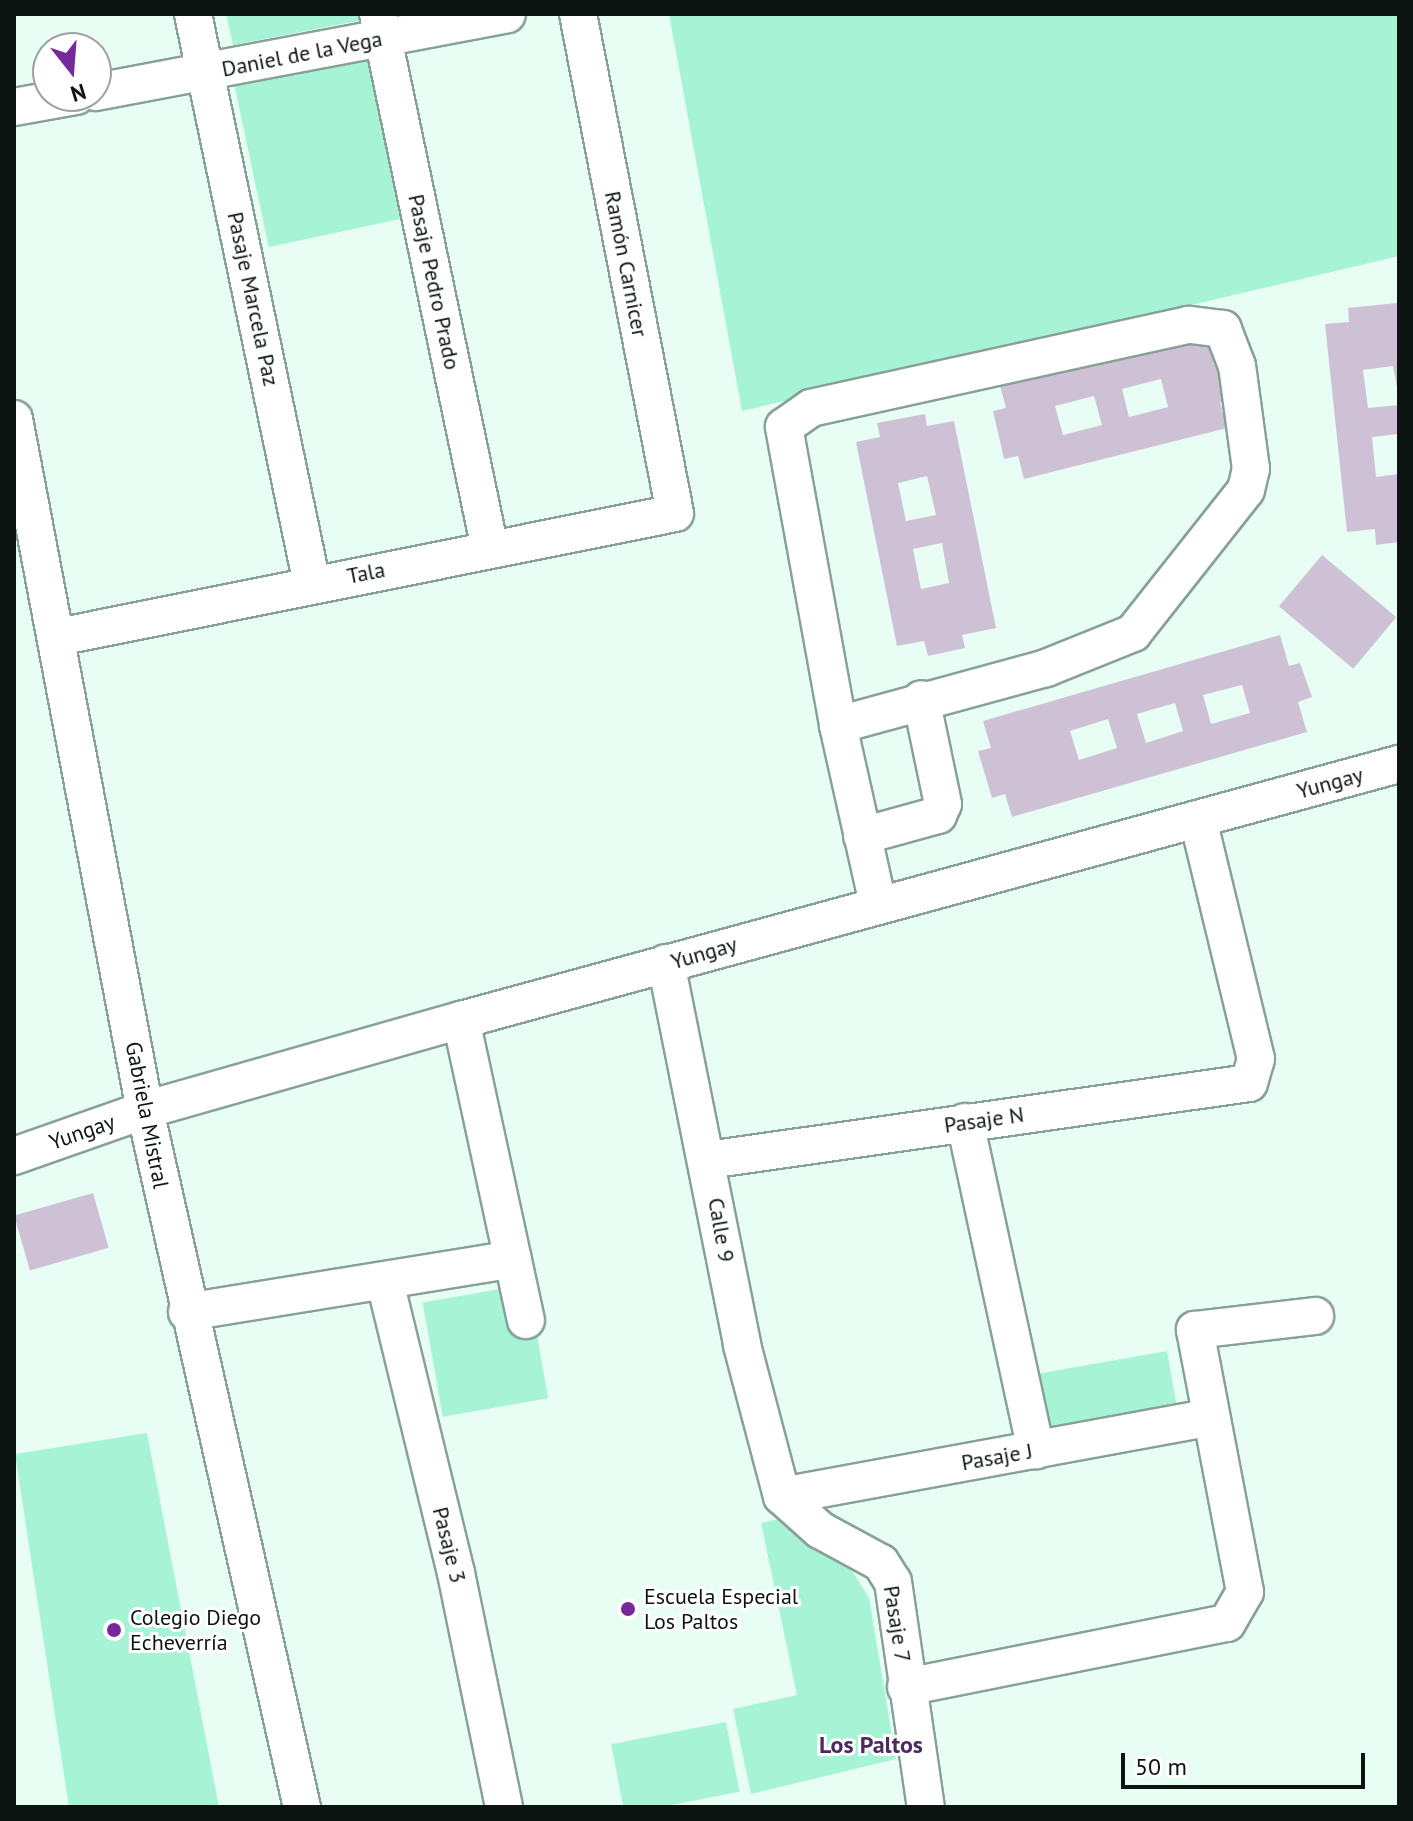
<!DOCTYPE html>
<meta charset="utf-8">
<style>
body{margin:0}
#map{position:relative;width:1413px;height:1821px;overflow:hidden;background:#e8fef4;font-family:"PT Sans",sans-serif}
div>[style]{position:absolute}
.green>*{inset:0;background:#a6f3d5;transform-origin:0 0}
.building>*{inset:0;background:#cec1d6;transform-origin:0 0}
.roads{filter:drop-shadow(2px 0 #88a197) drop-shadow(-2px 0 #88a197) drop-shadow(0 2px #88a197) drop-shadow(0 -2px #88a197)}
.minor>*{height:36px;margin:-18px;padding:0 18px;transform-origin:18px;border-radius:18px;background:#fff}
.dots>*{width:22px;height:22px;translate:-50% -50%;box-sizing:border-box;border:4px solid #fff;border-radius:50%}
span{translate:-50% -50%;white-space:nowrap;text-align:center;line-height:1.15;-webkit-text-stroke:6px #fff;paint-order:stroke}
.street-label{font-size:22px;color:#0b1410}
.poi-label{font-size:22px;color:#0b1410}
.left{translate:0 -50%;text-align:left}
.neighbourhood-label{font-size:24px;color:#4c2960;font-weight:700}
.frame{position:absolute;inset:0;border:16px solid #0b1410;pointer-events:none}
.north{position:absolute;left:32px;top:32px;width:80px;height:80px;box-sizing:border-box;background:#fff;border:2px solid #9da19f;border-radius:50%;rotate:163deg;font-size:22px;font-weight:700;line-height:32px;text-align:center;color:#0b1410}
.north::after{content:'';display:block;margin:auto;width:28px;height:36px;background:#76299b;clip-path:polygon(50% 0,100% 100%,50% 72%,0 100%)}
.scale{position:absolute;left:1121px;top:1753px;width:244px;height:36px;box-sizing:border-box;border:4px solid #0b1410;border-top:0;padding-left:10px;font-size:24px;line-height:28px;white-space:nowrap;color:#0b1410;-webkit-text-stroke:6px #fff;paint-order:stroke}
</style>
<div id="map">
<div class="green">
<div style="clip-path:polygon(226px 14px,366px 14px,367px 19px,233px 45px)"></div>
<div style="clip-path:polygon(669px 14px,1399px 14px,1399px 256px,742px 411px)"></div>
<div style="left:369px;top:55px;width:167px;height:138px;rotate:78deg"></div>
<div style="left:528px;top:1284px;width:116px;height:107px;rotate:80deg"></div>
<div style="left:1167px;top:1351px;width:61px;height:138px;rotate:80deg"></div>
<div style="clip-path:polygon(147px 1433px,219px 1807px,69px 1807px,15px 1454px)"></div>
<div style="clip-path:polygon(783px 1518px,853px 1572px,869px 1598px,896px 1759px,751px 1794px,733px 1709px,797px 1695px,761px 1523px)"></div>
<div style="left:726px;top:1722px;width:71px;height:117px;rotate:79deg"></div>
</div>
<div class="building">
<div style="clip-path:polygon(1397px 303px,1399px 398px,1393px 366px,1363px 370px,1368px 408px,1399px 405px,1399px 434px,1372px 437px,1376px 477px,1399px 474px,1399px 542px,1376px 545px,1375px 529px,1347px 532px,1325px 324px,1349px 322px,1348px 308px)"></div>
<div style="clip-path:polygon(evenodd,1205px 331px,1214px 365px,1226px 361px,1236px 398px,1220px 402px,1227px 428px,1024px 479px,1018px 456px,1004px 459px,993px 411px,1006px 408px,999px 382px,1205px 331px,1161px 379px,1168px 407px,1129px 417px,1122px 389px,1161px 379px,1205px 331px,1094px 396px,1102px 425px,1063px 435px,1055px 406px,1094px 396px)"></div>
<div style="clip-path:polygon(evenodd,925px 414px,927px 426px,954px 421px,996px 628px,962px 635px,965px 648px,928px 656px,924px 641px,897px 646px,856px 442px,880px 437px,877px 423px,925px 414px,927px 476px,936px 515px,906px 521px,898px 483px,927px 476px,925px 414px,942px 543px,949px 583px,921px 589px,913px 549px,942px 543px)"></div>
<div style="left:1322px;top:555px;width:97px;height:67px;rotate:40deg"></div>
<div style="clip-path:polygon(evenodd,1280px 635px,1289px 666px,1300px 663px,1312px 697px,1298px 702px,1307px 732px,1012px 817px,1005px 794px,992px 798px,978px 751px,991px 748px,983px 721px,1280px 635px,1242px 685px,1250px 713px,1211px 724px,1203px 695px,1242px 685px,1280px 635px,1175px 703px,1183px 731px,1146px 743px,1137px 714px,1175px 703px,1280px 635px,1108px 719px,1117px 748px,1079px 760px,1070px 731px,1108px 719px)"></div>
<div style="left:93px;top:1193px;width:57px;height:82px;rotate:74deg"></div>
</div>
<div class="roads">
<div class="minor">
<div style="left:193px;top:14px;width:582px;rotate:78.21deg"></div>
<div style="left:378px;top:14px;width:547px;rotate:78.18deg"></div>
<div style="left:96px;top:92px;width:418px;rotate:-10.7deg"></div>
<div style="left:14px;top:107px;width:63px;rotate:-10.1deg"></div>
<div style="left:14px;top:419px;width:703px;rotate:79.27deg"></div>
<div style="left:145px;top:1110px;width:714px;rotate:77.31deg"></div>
<div style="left:58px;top:637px;width:629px;rotate:-11.36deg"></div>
<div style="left:675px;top:513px;width:508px;rotate:-101deg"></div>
<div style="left:838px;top:725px;width:216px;rotate:-15.3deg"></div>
<div style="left:1046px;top:668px;width:94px;rotate:-21.9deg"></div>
<div style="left:1133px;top:633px;width:182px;rotate:-51.7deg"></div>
<div style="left:1246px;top:490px;width:22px;rotate:-77deg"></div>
<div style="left:1251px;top:469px;width:104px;rotate:-97.7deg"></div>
<div style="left:1237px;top:366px;width:40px;rotate:-111deg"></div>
<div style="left:1223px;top:329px;width:35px;rotate:-173deg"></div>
<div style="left:1188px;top:325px;width:386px;rotate:167.6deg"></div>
<div style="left:811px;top:408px;width:33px;rotate:145deg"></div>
<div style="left:784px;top:427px;width:303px;rotate:79.7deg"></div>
<div style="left:838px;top:725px;width:183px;rotate:77.4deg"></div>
<div style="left:862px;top:836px;width:79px;rotate:-15.4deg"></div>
<div style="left:938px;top:815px;width:12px;rotate:-66deg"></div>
<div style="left:943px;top:804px;width:107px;rotate:-101.8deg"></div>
<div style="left:666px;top:963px;width:389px;rotate:78.7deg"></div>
<div style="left:742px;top:1345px;width:156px;rotate:75.2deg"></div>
<div style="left:461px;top:1020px;width:307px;rotate:77.8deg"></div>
<div style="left:965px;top:1122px;width:336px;rotate:77.8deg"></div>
<div style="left:14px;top:1156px;width:139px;rotate:-19.3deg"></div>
<div style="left:145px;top:1110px;width:329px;rotate:-15.9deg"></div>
<div style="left:461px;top:1020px;width:972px;rotate:-15.27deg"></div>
<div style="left:708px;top:1160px;width:546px;rotate:-8.1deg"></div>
<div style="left:1249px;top:1083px;width:25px;rotate:-74deg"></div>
<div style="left:1256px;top:1059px;width:247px;rotate:-103.6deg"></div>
<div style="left:386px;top:1286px;width:295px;rotate:76.3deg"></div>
<div style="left:456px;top:1573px;width:239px;rotate:78.4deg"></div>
<div style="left:187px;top:1312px;width:330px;rotate:-9.2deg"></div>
<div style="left:782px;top:1496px;width:436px;rotate:-10.4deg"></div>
<div style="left:782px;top:1496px;width:51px;rotate:41.8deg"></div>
<div style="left:820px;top:1530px;width:69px;rotate:28.4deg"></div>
<div style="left:881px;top:1563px;width:22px;rotate:58deg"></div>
<div style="left:893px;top:1582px;width:227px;rotate:81.7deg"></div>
<div style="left:906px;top:1687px;width:327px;rotate:-11.3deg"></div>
<div style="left:1227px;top:1623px;width:36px;rotate:-60deg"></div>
<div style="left:1245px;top:1592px;width:267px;rotate:-100.8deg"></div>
<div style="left:1195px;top:1330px;width:121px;rotate:-6.7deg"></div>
</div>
</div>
<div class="dots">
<div style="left:628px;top:1609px;background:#76299b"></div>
<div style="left:114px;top:1630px;background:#76299b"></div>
</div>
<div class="street-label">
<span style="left:302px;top:54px;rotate:-11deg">Daniel de la Vega</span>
<span style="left:626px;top:264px;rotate:79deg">Ramón Carnicer</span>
<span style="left:434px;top:282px;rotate:78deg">Pasaje Pedro Prado</span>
<span style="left:253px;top:299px;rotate:78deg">Pasaje Marcela Paz</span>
<span style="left:366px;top:573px;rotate:-11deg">Tala</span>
<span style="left:1330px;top:783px;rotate:-15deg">Yungay</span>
<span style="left:704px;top:953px;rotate:-16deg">Yungay</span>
<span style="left:147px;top:1115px;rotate:79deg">Gabriela Mistral</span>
<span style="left:984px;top:1120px;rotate:-8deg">Pasaje N</span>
<span style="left:82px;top:1132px;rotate:-19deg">Yungay</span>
<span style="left:721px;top:1230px;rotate:80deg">Calle 9</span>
<span style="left:997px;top:1457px;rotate:-10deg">Pasaje J</span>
<span style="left:449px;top:1545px;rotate:76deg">Pasaje 3</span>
<span style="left:897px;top:1624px;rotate:81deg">Pasaje 7</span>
</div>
<div class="poi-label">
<span class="left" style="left:644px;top:1609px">Escuela Especial<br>Los Paltos</span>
<span class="left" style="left:130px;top:1630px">Colegio Diego<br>Echeverría</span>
</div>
<div class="neighbourhood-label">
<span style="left:871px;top:1745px">Los Paltos</span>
</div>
<div class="frame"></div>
<div class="north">N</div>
<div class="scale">50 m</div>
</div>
